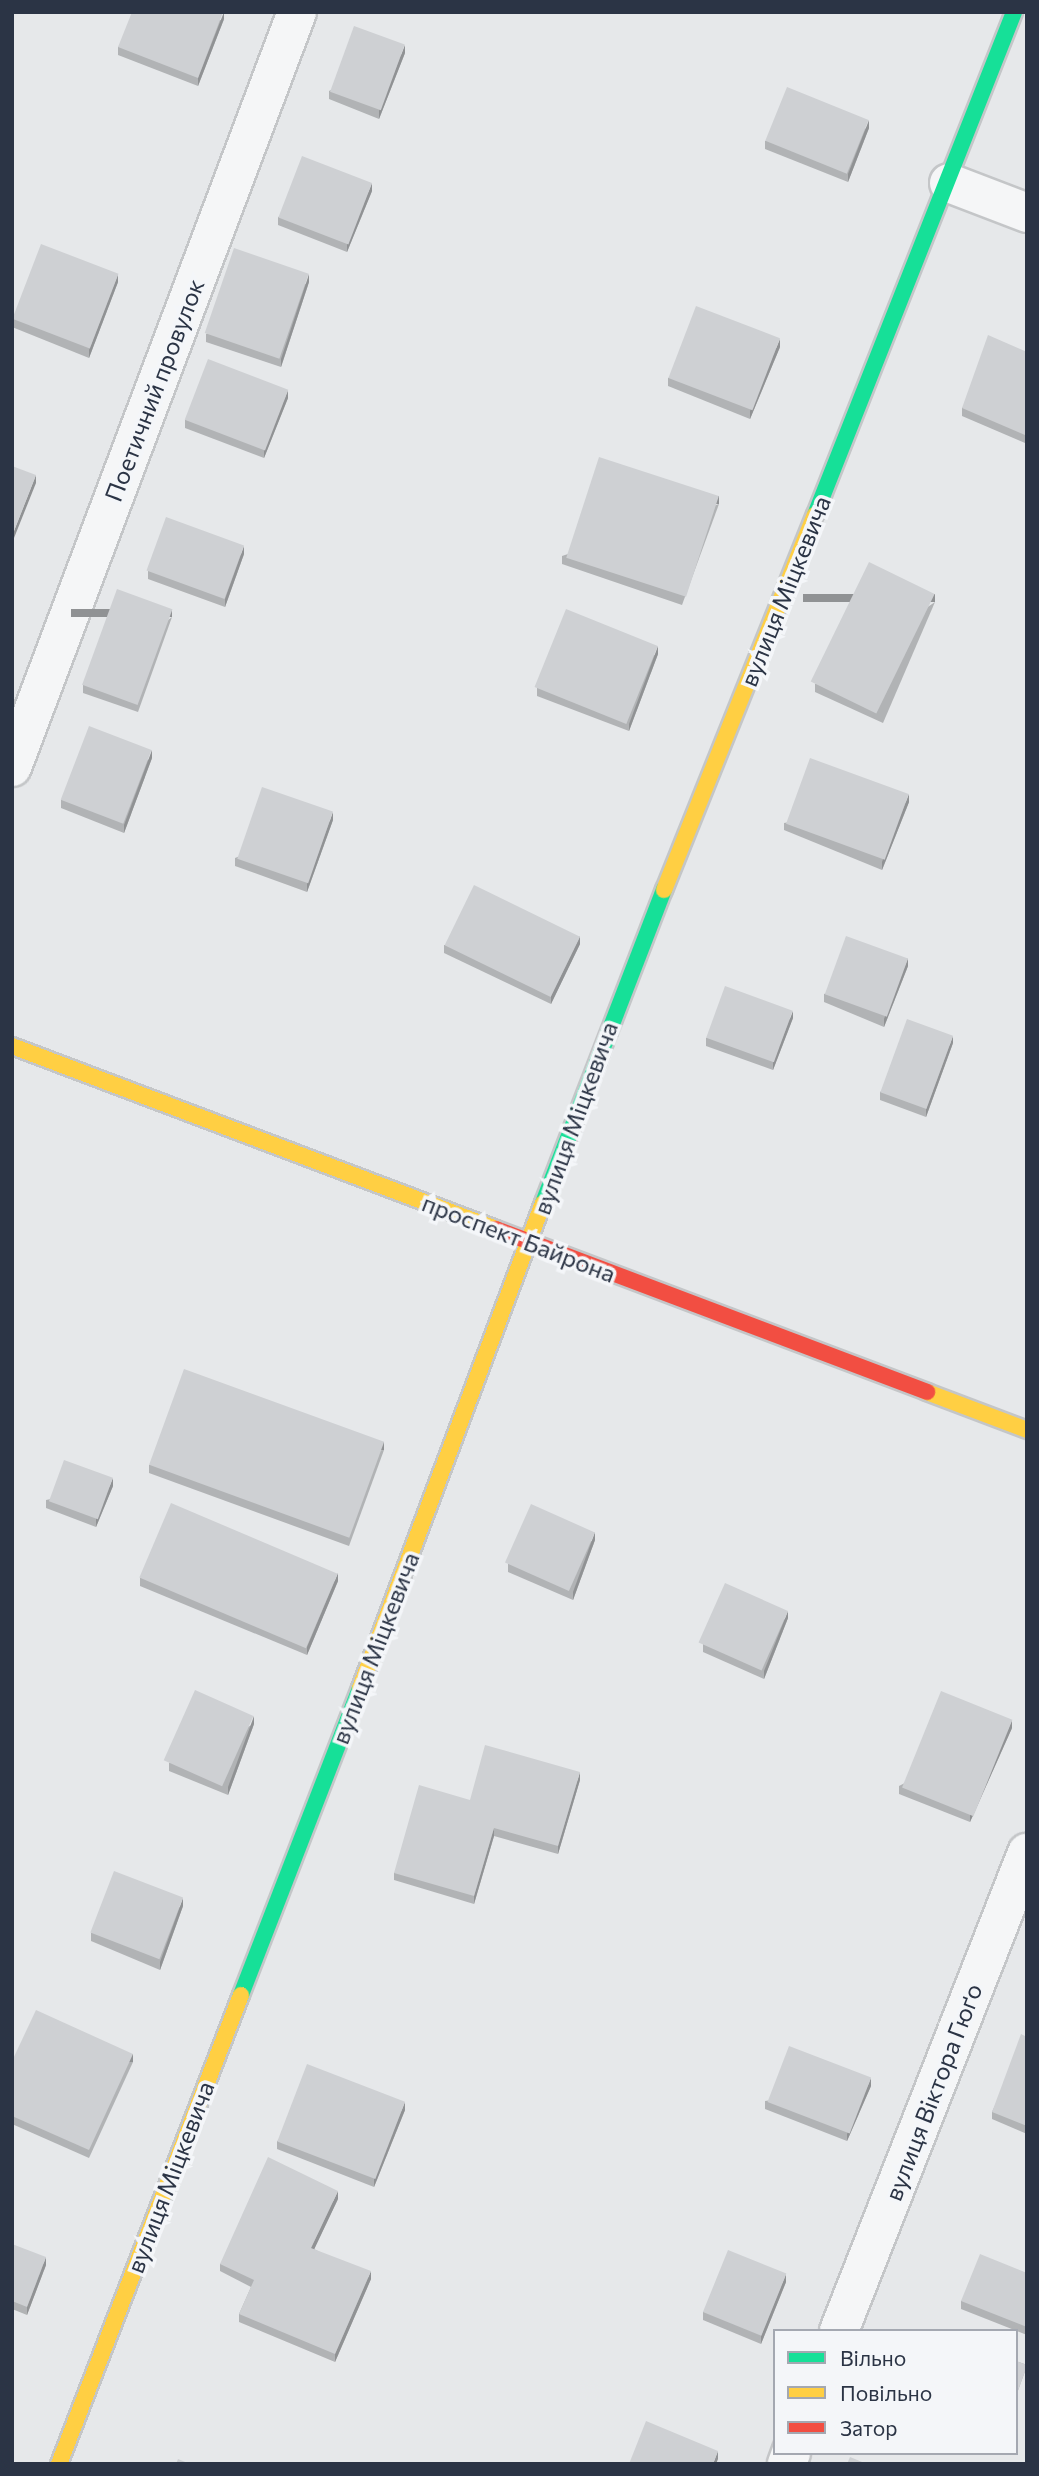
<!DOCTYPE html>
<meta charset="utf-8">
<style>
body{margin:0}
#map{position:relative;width:1039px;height:2476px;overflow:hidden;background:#e6e8ea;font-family:Commissioner,sans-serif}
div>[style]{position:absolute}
.roads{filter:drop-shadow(2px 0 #c4c6c8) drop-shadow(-2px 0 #c4c6c8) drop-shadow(0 2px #c4c6c8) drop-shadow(0 -2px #c4c6c8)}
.street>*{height:38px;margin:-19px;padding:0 19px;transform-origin:19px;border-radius:19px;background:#f5f6f7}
.fast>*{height:16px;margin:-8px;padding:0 8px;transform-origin:8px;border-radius:8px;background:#16e098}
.slow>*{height:16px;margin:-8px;padding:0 8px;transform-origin:8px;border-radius:8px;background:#ffcf43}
.jam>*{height:16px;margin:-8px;padding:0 8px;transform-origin:8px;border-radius:8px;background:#f24e42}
.wall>*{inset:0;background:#b1b3b5;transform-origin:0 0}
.shaded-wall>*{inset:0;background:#909294;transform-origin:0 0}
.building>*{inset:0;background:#ced0d3;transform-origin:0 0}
span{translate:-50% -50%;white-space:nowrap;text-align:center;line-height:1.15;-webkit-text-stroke:7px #f4f6f9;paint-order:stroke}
.street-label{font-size:24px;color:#2b3445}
.frame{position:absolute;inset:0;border:14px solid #2b3445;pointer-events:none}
.legend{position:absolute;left:773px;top:2329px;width:245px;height:126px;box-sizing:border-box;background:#f4f6f9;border:2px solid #a4a8b1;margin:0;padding:9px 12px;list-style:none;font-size:21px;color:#2b3445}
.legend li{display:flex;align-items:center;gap:14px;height:35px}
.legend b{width:35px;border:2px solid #a4a8b1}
</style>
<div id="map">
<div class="roads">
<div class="street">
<div style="left:949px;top:183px;width:84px;rotate:21deg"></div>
<div style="left:12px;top:767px;width:807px;rotate:-69.32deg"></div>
<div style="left:839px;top:2331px;width:514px;rotate:-68.53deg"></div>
<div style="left:787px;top:2464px;width:12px;rotate:-70deg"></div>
</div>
<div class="fast">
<div style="left:815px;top:515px;width:541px;rotate:-68.41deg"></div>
<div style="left:543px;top:1203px;width:336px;rotate:-68.9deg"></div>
<div style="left:241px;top:1995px;width:329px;rotate:-68.8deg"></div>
</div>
<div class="slow">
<div style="left:664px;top:890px;width:404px;rotate:-68.1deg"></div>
<div style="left:12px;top:1046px;width:517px;rotate:20.71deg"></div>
<div style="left:927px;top:1392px;width:107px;rotate:20.8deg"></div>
<div style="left:360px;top:1688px;width:518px;rotate:-69.33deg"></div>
<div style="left:59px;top:2464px;width:503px;rotate:-68.79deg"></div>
</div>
<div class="jam">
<div style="left:496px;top:1229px;width:461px;rotate:20.7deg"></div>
</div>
</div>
<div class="wall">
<div style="clip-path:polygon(224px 19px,198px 86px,118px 55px,118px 47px)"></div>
<div style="clip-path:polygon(405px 53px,379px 119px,329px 99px,329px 91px)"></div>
<div style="clip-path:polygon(869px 128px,848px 182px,765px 149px,765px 141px)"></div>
<div style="clip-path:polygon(372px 191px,347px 252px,278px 225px,278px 217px)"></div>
<div style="clip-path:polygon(118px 282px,89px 358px,12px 327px,12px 317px)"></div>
<div style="clip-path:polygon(309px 282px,281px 367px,206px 342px,206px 334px)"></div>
<div style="clip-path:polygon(780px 347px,750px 419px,668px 386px,668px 378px)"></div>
<div style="clip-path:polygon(1027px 352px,1025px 443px,962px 416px,962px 408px)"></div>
<div style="clip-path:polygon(288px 398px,264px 458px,185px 428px,185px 420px)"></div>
<div style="clip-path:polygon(719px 504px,682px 605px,562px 564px,562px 556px)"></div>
<div style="clip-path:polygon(244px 554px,225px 607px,148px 579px,148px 571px)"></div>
<div style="clip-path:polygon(935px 602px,883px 723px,815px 692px,815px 684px)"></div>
<div style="clip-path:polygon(172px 617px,138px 712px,83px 693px,83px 685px)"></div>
<div style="clip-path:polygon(658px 654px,629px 731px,537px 696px,537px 688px)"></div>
<div style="clip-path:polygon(152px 758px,124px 833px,61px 808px,61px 800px)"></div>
<div style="clip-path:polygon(909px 802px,882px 870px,784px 830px,784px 823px)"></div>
<div style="clip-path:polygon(333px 820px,307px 892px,235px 866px,235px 858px)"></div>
<div style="clip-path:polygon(580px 944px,551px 1004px,444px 953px,444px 945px)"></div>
<div style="clip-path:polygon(908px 966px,884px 1027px,824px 1002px,824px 994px)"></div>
<div style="clip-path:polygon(793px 1018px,773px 1070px,706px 1046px,706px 1038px)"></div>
<div style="clip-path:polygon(953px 1043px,926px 1117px,880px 1100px,880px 1092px)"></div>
<div style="clip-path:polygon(384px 1450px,349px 1546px,149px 1473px,149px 1465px)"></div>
<div style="clip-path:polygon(113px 1486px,96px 1527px,46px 1508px,46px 1500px)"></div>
<div style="clip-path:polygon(595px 1540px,573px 1600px,508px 1572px,508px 1564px)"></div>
<div style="clip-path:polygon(140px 1578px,338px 1581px,307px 1655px,140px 1586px)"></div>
<div style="clip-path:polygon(788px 1618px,764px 1679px,703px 1652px,703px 1644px)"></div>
<div style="clip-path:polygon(254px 1724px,228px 1795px,169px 1771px,169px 1763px)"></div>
<div style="clip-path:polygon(1012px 1728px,970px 1822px,899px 1794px,899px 1786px)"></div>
<div style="clip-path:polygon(580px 1780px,558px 1854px,494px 1836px,474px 1904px,394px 1880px,394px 1873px,470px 1800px)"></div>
<div style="clip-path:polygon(183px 1906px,160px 1970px,91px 1941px,91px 1933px)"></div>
<div style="clip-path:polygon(1027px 2037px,1027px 2134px,992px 2119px,992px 2112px)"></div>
<div style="clip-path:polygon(12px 2061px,133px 2062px,89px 2158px,12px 2124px)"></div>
<div style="clip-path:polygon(871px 2086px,847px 2141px,765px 2109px,765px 2101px)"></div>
<div style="clip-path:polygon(405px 2110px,374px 2187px,277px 2149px,277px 2141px)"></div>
<div style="clip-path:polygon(338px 2199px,314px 2249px,371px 2279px,335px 2362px,239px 2322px,239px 2314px,251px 2287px,220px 2271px,220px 2264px)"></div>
<div style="clip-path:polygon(12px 2244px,46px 2265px,27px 2315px,12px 2309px)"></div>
<div style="clip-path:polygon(1027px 2273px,1027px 2335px,961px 2309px,961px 2301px)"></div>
<div style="clip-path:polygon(786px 2282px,761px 2344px,703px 2320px,703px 2312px)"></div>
<div style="left:1016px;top:2361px;width:12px;height:74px;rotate:20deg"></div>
</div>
<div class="shaded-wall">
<div style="clip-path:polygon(224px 12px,224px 19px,198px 86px,198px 78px)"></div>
<div style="clip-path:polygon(405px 45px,405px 53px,379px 119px,379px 111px)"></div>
<div style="clip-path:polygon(869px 120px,869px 128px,848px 182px,848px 174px)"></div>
<div style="clip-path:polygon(372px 183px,372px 191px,347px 252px,347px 244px)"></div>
<div style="clip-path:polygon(118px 274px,118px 282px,89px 358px,89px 350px)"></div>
<div style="clip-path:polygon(309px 274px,309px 282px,281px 367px,281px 359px)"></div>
<div style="clip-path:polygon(780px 339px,780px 347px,750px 419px,750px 411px)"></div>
<div style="clip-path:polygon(288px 390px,288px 398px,264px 458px,264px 450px)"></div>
<div style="clip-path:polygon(36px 475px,36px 483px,12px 543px,12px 536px)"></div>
<div style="left:719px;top:496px;width:8px;height:108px;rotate:90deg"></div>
<div style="clip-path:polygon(244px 546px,244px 554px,225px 607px,225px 599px)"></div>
<div style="left:935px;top:594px;width:8px;height:132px;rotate:90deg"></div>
<div style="left:172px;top:609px;width:8px;height:101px;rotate:90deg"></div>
<div style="clip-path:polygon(658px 646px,658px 654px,629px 731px,629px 724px)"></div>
<div style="clip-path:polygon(152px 750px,152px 758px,124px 833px,124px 825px)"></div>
<div style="clip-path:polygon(909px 794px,909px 802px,882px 870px,882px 862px)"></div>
<div style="clip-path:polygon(333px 812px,333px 820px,307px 892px,307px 884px)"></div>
<div style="clip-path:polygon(580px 936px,580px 944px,551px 1004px,551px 996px)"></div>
<div style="clip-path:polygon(908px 958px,908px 966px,884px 1027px,884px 1019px)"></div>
<div style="clip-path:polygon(793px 1011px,793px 1018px,773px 1070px,773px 1062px)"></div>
<div style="clip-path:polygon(953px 1036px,953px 1043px,926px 1117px,926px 1109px)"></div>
<div style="left:384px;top:1442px;width:8px;height:102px;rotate:90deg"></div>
<div style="clip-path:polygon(113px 1478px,113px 1486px,96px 1527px,96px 1519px)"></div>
<div style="clip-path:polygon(595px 1532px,595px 1540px,573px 1600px,573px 1592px)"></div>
<div style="clip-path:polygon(338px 1573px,338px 1581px,307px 1655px,307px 1647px)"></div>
<div style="clip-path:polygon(788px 1611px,788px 1618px,764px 1679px,764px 1671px)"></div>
<div style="clip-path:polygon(254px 1716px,254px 1724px,228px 1795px,228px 1787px)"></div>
<div style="clip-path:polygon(1012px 1720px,1012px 1728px,970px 1822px,970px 1815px)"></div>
<div style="clip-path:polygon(580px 1772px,580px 1780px,558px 1854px,558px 1846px)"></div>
<div style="clip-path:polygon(494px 1828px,494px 1836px,474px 1904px,474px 1896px)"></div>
<div style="clip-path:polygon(183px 1898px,183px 1906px,160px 1970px,160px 1962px)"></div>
<div style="left:133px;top:2054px;width:8px;height:106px;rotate:90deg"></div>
<div style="clip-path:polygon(871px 2078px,871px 2086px,847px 2141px,847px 2134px)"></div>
<div style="clip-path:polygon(405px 2102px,405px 2110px,374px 2187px,374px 2179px)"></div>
<div style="clip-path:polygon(338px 2191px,338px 2199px,311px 2256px,311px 2248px)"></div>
<div style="clip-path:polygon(46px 2257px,46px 2265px,27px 2315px,27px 2307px)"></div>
<div style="clip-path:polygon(371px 2271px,371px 2279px,335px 2362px,335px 2354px)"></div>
<div style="clip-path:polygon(786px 2274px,786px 2282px,761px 2344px,761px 2336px)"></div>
<div style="clip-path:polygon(718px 2451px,718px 2459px,716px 2464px,713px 2464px)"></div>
</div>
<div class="building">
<div style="clip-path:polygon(132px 12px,223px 12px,198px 78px,118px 47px)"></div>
<div style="left:354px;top:26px;width:54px;height:70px;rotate:20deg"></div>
<div style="left:787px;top:87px;width:88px;height:58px;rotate:22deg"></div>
<div style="left:302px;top:156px;width:75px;height:66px;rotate:21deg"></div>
<div style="left:41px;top:244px;width:83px;height:80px;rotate:21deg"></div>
<div style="left:234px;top:248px;width:79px;height:90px;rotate:19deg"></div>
<div style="left:696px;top:306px;width:90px;height:77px;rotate:21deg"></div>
<div style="clip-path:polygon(988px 335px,1027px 352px,1027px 430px,1025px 435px,962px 408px)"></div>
<div style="left:208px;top:359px;width:86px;height:65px;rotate:21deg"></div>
<div style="left:599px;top:457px;width:126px;height:106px;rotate:18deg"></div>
<div style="clip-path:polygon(12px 466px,36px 475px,12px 536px)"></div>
<div style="left:166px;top:517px;width:83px;height:57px;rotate:20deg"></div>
<div style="left:869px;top:562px;width:73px;height:133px;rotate:26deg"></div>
<div style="left:117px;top:589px;width:59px;height:102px;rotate:20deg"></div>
<div style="left:566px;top:609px;width:99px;height:84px;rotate:22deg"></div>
<div style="left:89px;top:726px;width:67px;height:79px;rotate:21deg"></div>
<div style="left:810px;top:758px;width:105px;height:70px;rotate:20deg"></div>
<div style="left:262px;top:787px;width:75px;height:76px;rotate:19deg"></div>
<div style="left:474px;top:885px;width:118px;height:67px;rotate:26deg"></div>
<div style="left:846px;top:936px;width:66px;height:62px;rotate:20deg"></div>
<div style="left:725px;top:986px;width:72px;height:55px;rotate:20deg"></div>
<div style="left:907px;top:1019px;width:49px;height:78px;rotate:20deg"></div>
<div style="left:184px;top:1369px;width:213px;height:102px;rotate:20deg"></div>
<div style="left:64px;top:1460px;width:52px;height:44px;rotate:20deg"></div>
<div style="left:171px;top:1503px;width:181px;height:81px;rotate:23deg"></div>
<div style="left:531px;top:1504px;width:70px;height:64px;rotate:24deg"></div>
<div style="left:725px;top:1583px;width:69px;height:65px;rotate:24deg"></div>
<div style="left:195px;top:1690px;width:64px;height:77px;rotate:24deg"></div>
<div style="left:941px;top:1691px;width:77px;height:104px;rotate:22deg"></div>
<div style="clip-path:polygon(485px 1745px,580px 1772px,558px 1846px,494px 1828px,474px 1896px,394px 1873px,419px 1785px,470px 1800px)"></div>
<div style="left:114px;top:1871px;width:74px;height:66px;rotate:21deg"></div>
<div style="clip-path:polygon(36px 2010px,133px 2054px,89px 2150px,12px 2116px,12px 2061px)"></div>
<div style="clip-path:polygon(1021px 2034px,1027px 2037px,1027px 2126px,992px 2112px)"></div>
<div style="left:789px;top:2046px;width:88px;height:60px;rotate:21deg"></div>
<div style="left:307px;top:2064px;width:105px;height:83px;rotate:21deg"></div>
<div style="clip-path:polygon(268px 2157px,338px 2191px,311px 2248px,371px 2271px,335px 2354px,239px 2314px,254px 2280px,220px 2264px)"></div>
<div style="clip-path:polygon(12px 2244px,46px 2257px,27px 2307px,12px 2301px)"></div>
<div style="left:728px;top:2250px;width:63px;height:67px;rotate:22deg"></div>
<div style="clip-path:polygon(980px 2254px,1027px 2273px,1027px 2327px,961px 2301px)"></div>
<div style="left:1016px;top:2361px;width:12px;height:66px;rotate:20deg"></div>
<div style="clip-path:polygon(646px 2421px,718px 2451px,713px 2464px,629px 2464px)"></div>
<div style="clip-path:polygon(850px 2457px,867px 2464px,847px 2464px)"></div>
<div style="clip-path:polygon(178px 2459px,190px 2464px,176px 2464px)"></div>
</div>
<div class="street-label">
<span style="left:154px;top:390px;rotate:-69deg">Поетичний провулок</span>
<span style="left:785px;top:591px;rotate:-68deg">вулиця Міцкевича</span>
<span style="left:575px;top:1118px;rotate:-70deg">вулиця Міцкевича</span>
<span style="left:519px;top:1238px;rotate:21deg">проспект Байрона</span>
<span style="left:375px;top:1648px;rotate:-69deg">вулиця Міцкевича</span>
<span style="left:933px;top:2092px;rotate:-69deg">вулиця Віктора Гюґо</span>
<span style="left:170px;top:2177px;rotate:-69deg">вулиця Міцкевича</span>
</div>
<div class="frame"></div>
<ul class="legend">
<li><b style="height:9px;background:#16e098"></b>Вільно</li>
<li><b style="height:9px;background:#ffcf43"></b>Повільно</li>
<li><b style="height:9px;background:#f24e42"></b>Затор</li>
</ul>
</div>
